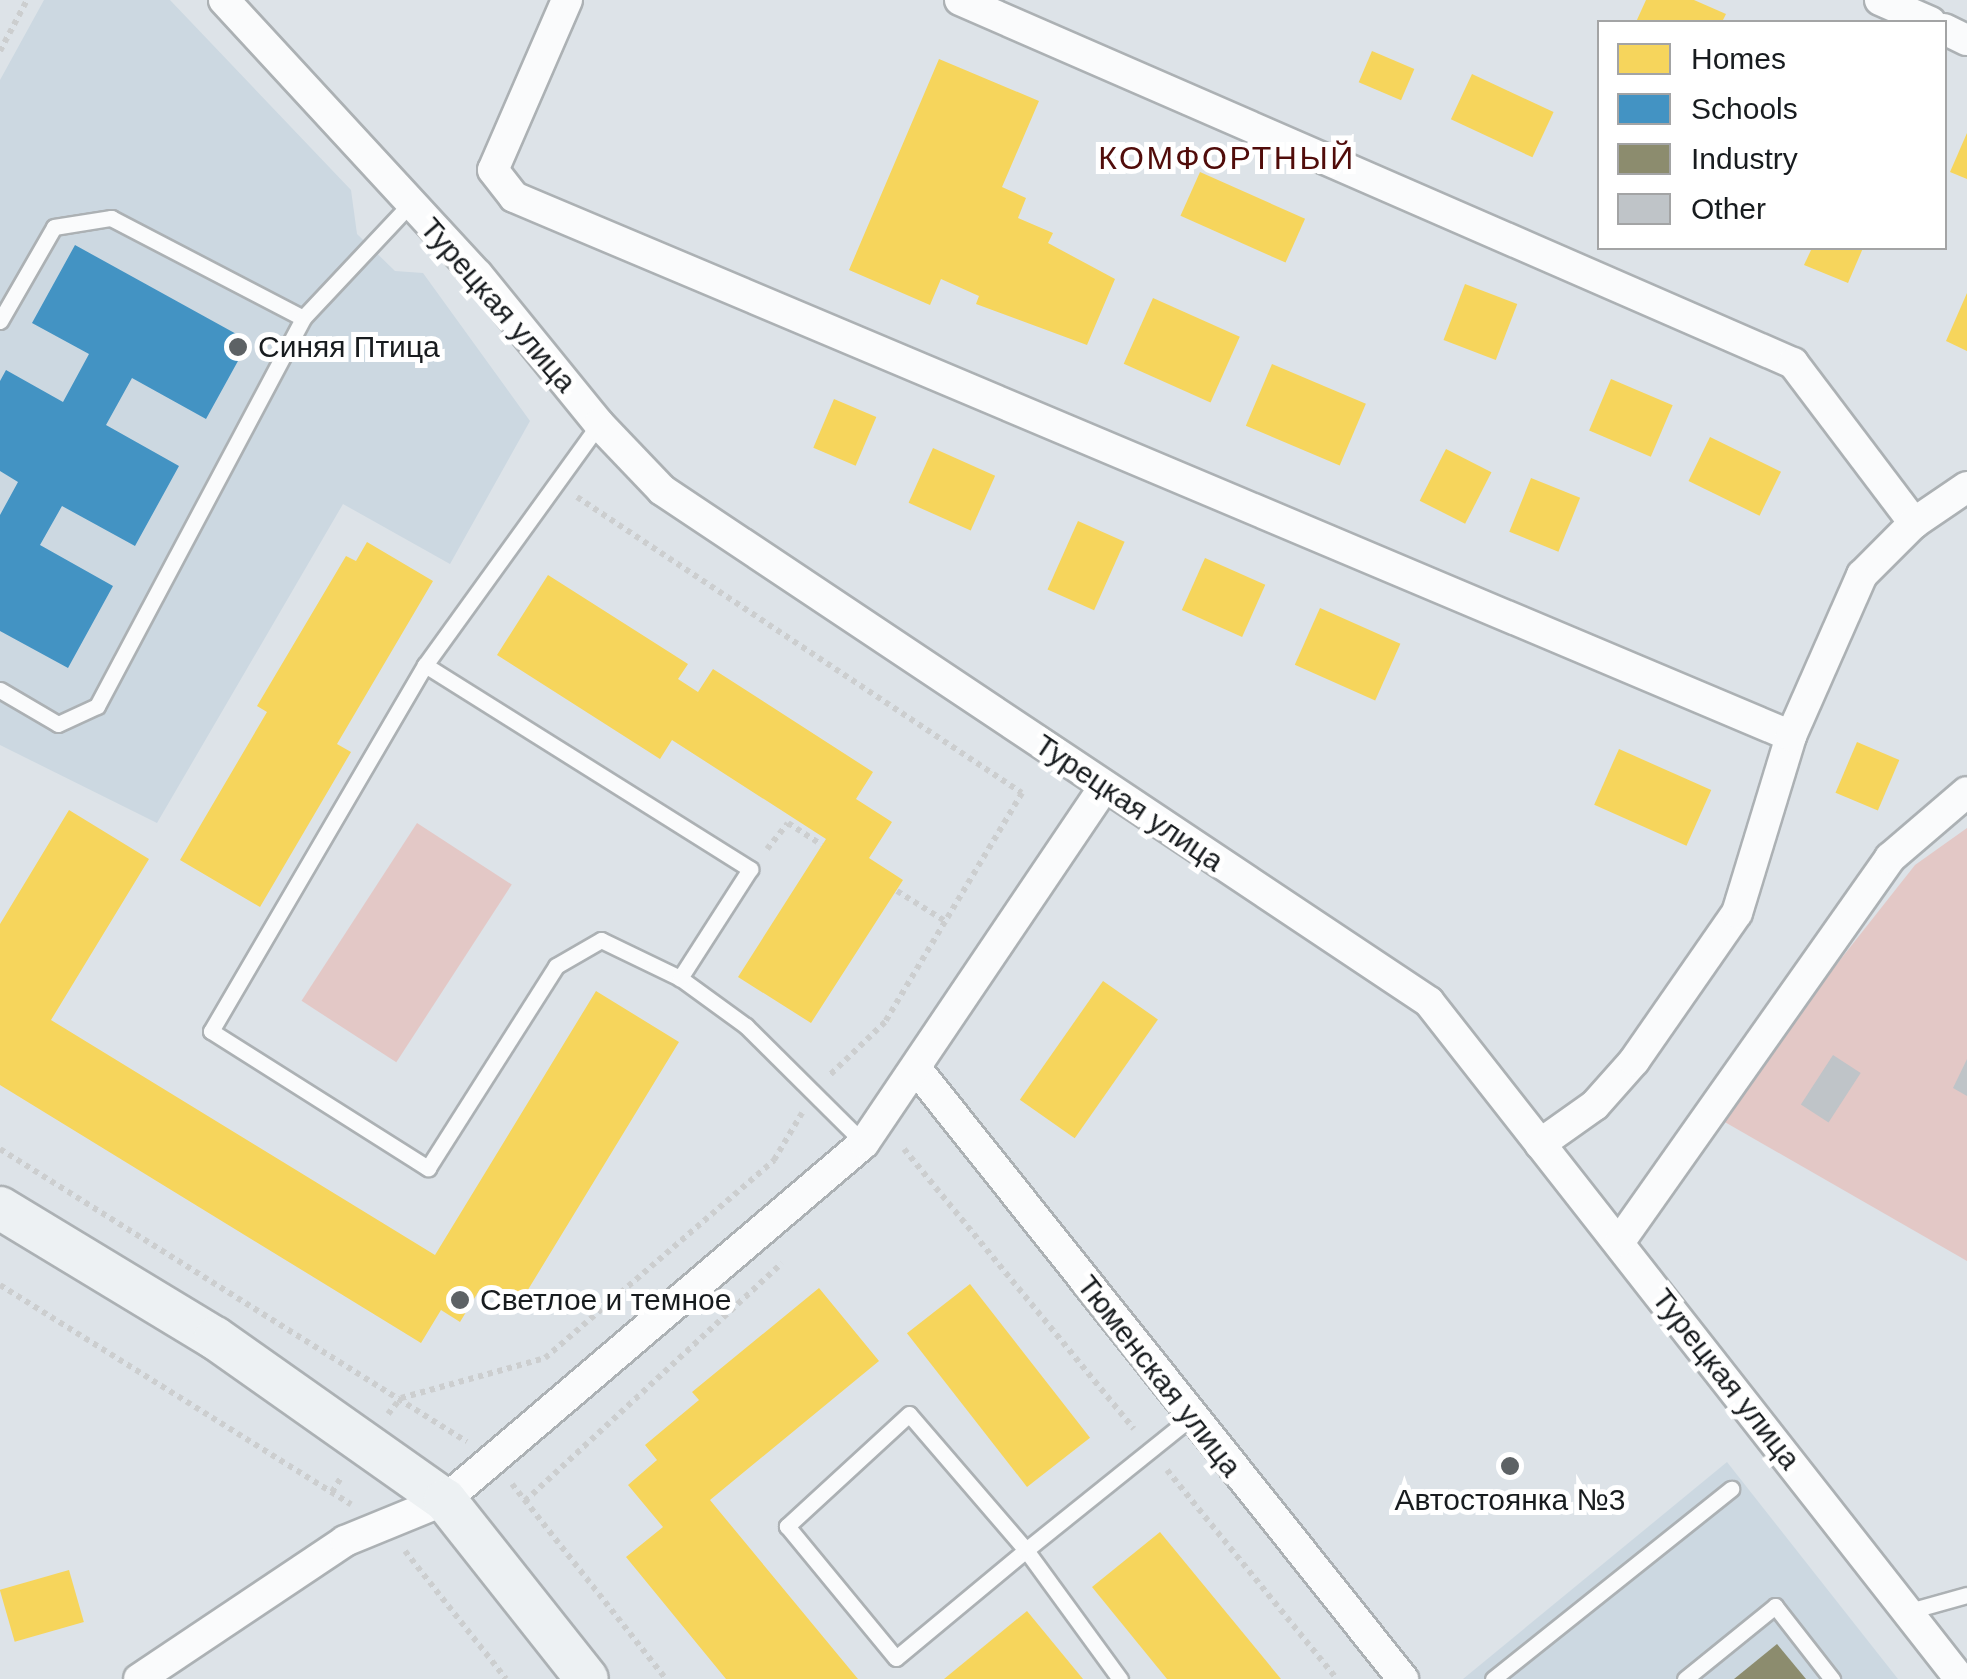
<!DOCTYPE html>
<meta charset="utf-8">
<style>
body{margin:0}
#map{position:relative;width:1967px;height:1679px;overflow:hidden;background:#dde3e8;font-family:Helvetica,sans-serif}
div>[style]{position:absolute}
.built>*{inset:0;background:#ccd8e1}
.green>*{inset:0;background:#e3c8c6;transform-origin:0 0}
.homes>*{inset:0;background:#f6d55c;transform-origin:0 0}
.schools>*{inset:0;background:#4393c3}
.industry>*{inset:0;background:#8c8c6e}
.building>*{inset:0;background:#bfc4c8;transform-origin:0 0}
.path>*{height:6px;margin-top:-3px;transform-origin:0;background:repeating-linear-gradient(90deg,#cccecf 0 5px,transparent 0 10px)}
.roads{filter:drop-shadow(2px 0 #acb1b4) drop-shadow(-2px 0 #acb1b4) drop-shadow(0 2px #acb1b4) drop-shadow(0 -2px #acb1b4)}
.service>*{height:15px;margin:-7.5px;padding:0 7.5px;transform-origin:7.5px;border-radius:7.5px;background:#fafbfc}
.minor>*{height:30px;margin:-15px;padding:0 15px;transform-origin:15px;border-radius:15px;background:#fafbfc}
.secondary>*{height:42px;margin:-21px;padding:0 21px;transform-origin:21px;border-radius:21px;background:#edf1f3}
.dots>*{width:28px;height:28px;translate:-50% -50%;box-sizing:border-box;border:5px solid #fff;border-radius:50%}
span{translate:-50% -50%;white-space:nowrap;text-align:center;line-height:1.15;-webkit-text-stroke:10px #fff;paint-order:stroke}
.street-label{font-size:30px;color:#181c1f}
.poi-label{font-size:30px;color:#181c1f}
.left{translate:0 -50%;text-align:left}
.neighbourhood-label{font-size:32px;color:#510c0a;letter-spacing:2.5px}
.legend{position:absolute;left:1597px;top:20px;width:350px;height:230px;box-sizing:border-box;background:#fff;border:2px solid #a3a4a5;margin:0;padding:12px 18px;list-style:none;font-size:30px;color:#181c1f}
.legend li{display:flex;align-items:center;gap:20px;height:50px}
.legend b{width:50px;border:2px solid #a3a4a5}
</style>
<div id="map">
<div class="built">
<div style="clip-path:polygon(44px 0,170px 0,351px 190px,357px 234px,395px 271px,423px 273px,530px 421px,450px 564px,343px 504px,157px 823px,0 745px,0 80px)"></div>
<div style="clip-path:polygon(1727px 1462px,1898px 1679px,1463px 1679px)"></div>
</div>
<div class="green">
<div style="left:417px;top:823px;width:113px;height:212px;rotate:33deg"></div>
<div style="clip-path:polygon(1967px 828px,1967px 1261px,1716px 1117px,1915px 865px)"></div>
</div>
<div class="homes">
<div style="clip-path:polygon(1646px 0,1694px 0,1726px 14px,1722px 22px,1636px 22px)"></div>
<div style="left:1372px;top:51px;width:46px;height:34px;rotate:23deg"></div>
<div style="clip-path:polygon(939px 59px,1039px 101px,1002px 187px,1026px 198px,1018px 218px,1053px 233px,1048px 243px,1115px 279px,1087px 345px,976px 304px,979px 296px,941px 279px,930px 305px,849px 270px)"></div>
<div style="left:1472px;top:74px;width:90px;height:50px;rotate:25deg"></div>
<div style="clip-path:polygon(1967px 133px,1967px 179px,1950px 172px)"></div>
<div style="left:1200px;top:172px;width:115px;height:48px;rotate:24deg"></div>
<div style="clip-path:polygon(1812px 248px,1863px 248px,1848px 283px,1804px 265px)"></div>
<div style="left:1465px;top:284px;width:56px;height:60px;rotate:21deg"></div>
<div style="clip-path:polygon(1967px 293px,1967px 351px,1946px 341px)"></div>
<div style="left:1153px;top:298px;width:95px;height:72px;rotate:24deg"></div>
<div style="left:1272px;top:364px;width:102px;height:67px;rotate:23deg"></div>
<div style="left:1611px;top:379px;width:67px;height:56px;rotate:23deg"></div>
<div style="left:834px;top:399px;width:46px;height:53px;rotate:23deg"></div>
<div style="left:1710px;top:437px;width:79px;height:49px;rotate:26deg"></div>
<div style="left:933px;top:448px;width:68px;height:60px;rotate:24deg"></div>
<div style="left:1446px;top:449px;width:51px;height:58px;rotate:27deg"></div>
<div style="left:1531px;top:478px;width:53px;height:58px;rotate:22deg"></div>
<div style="left:1078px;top:521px;width:51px;height:75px;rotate:24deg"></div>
<div style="clip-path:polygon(367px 542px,433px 581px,337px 744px,351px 752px,260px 907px,180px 860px,267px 712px,257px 706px,346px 556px,356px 561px)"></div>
<div style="left:1205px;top:558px;width:66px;height:57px;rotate:24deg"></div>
<div style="clip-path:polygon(548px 575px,688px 664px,678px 679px,698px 692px,713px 669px,873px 772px,856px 799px,892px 822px,869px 858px,903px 880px,811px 1023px,738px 977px,826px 839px,672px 740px,660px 759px,497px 655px)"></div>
<div style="left:1320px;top:608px;width:88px;height:62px;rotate:24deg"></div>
<div style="left:1857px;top:742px;width:46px;height:55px;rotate:23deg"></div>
<div style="left:1619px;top:749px;width:101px;height:61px;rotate:24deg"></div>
<div style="clip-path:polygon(69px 810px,149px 859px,51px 1020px,435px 1255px,596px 991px,679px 1042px,515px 1311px,480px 1289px,460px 1322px,441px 1310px,421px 1343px,0 1085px,0 924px)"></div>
<div style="left:1103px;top:981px;width:67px;height:145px;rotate:35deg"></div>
<div style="left:970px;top:1284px;width:195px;height:80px;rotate:52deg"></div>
<div style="clip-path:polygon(819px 1288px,879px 1361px,710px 1500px,858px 1679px,726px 1679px,626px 1557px,663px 1527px,628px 1485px,657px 1460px,645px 1445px,699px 1400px,692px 1392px)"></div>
<div style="clip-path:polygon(1160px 1532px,1281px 1679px,1167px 1679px,1092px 1587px)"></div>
<div style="left:69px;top:1570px;width:54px;height:72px;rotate:74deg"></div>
<div style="clip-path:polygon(1027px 1611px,1083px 1679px,944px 1679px)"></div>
</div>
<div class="schools">
<div style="clip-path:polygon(75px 245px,249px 341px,206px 419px,132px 378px,106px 425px,179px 466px,135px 546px,62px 506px,40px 545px,113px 586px,68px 668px,0 631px,0 515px,18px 482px,0 471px,0 381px,6px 370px,63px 402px,89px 354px,32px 323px)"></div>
</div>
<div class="industry">
<div style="clip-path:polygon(1777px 1644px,1806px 1679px,1734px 1679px)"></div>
</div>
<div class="building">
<div style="left:1833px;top:1055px;width:33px;height:59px;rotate:33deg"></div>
<div style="clip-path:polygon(1967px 1059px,1967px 1096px,1953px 1088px)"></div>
</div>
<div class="path">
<div style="left:0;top:51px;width:58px;rotate:-62.1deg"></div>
<div style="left:577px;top:497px;width:534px;rotate:33.63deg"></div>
<div style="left:1022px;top:793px;width:267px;rotate:120.9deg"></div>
<div style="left:885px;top:1022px;width:76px;rotate:136.1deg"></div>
<div style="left:767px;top:849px;width:33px;rotate:-51deg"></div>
<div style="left:788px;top:823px;width:40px;rotate:32.9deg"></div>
<div style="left:897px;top:891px;width:57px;rotate:32deg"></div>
<div style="left:0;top:1149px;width:551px;rotate:32.1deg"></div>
<div style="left:904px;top:1149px;width:362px;rotate:50.6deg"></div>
<div style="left:0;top:1285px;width:414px;rotate:32deg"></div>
<div style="left:388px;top:1414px;width:21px;rotate:-51deg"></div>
<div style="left:401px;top:1398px;width:149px;rotate:-15.5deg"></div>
<div style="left:545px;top:1358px;width:303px;rotate:-40.8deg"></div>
<div style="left:774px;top:1160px;width:55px;rotate:-59.2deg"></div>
<div style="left:1167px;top:1470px;width:269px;rotate:50.9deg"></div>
<div style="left:512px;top:1484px;width:248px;rotate:51.7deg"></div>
<div style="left:332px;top:1492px;width:19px;rotate:-58deg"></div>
<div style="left:525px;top:1501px;width:350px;rotate:-42.8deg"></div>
<div style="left:405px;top:1551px;width:163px;rotate:51.7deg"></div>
</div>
<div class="roads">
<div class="service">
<div style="left:0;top:321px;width:108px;rotate:-60.1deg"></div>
<div style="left:54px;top:227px;width:58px;rotate:-9deg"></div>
<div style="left:111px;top:218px;width:216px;rotate:27.5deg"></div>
<div style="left:599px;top:424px;width:297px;rotate:125.8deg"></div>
<div style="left:425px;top:665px;width:424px;rotate:120.3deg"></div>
<div style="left:211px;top:1031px;width:257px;rotate:32.3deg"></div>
<div style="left:428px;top:1168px;width:239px;rotate:-57.6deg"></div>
<div style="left:556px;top:966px;width:52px;rotate:-30deg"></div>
<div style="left:601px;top:940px;width:88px;rotate:25.7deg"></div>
<div style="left:680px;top:978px;width:82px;rotate:36deg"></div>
<div style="left:746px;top:1026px;width:166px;rotate:44.8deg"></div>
<div style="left:425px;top:665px;width:384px;rotate:32.1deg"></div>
<div style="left:750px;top:869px;width:130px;rotate:122.7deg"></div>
<div style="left:0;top:690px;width:67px;rotate:30.4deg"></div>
<div style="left:58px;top:724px;width:43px;rotate:-24.8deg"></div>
<div style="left:97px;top:706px;width:439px;rotate:-62deg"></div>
<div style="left:303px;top:318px;width:156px;rotate:-46.8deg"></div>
<div style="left:1906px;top:1612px;width:63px;rotate:-15.6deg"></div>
<div style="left:1120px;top:1679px;width:160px;rotate:-126.1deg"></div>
<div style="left:1026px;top:1550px;width:179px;rotate:-130.7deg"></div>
<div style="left:909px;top:1414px;width:166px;rotate:137.4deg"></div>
<div style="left:787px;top:1526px;width:171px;rotate:50.5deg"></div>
<div style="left:896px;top:1658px;width:169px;rotate:-39.7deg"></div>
<div style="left:1026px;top:1550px;width:211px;rotate:-38.8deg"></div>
<div style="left:1493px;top:1679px;width:305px;rotate:-38.6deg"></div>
<div style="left:1685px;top:1679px;width:116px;rotate:-39deg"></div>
<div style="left:1775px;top:1606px;width:93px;rotate:52deg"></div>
</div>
<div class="minor">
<div style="left:224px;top:0;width:374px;rotate:47.3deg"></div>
<div style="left:478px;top:275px;width:192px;rotate:50.9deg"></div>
<div style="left:599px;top:424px;width:91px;rotate:46.3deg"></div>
<div style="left:662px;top:490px;width:922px;rotate:33.72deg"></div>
<div style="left:1429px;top:1002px;width:860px;rotate:51.89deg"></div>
<div style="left:567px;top:0;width:185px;rotate:113.5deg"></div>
<div style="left:493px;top:170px;width:34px;rotate:52deg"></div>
<div style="left:514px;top:197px;width:1386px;rotate:22.88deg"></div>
<div style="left:960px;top:0;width:909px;rotate:23.55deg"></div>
<div style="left:1793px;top:363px;width:201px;rotate:52.9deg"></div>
<div style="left:1880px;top:0;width:55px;rotate:23.7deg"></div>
<div style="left:1944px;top:29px;width:25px;rotate:26deg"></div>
<div style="left:918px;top:1071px;width:778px;rotate:51.42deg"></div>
<div style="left:1540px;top:1144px;width:67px;rotate:-35.3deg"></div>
<div style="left:1595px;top:1105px;width:59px;rotate:-48.4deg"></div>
<div style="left:1634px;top:1061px;width:180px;rotate:-55.2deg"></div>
<div style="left:1737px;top:913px;width:185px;rotate:-73deg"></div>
<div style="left:1791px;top:736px;width:176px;rotate:-66.2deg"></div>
<div style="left:1862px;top:575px;width:74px;rotate:-45deg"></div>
<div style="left:1914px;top:523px;width:64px;rotate:-34.2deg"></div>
<div style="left:1620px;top:1241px;width:469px;rotate:-54.8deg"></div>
<div style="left:1890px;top:858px;width:101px;rotate:-40.6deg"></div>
<div style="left:139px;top:1679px;width:248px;rotate:-33.8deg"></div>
<div style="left:345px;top:1541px;width:108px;rotate:-22.3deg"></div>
<div style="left:445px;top:1500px;width:550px;rotate:-40.43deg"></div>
<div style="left:864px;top:1143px;width:429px;rotate:-56deg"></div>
</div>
<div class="secondary">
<div style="left:0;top:1208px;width:251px;rotate:31.2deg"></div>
<div style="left:215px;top:1338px;width:281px;rotate:35.2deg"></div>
<div style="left:445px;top:1500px;width:228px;rotate:51.6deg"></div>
</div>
</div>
<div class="dots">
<div style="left:238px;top:347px;background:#5d6265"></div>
<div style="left:460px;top:1300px;background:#5d6265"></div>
<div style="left:1510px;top:1466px;background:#5d6265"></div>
</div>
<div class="street-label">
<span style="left:498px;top:305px;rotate:49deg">Турецкая улица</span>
<span style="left:1129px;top:803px;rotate:34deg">Турецкая улица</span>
<span style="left:1159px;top:1376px;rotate:52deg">Тюменская улица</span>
<span style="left:1726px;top:1379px;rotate:52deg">Турецкая улица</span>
</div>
<div class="poi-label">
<span class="left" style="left:258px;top:347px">Синяя Птица</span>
<span class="left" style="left:480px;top:1300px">Светлое и темное</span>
<span style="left:1510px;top:1500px">Автостоянка №3</span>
</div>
<div class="neighbourhood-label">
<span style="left:1227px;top:158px">КОМФОРТНЫЙ</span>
</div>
<ul class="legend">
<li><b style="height:28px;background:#f6d55c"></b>Homes</li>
<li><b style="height:28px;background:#4393c3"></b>Schools</li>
<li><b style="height:28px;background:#8c8c6e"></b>Industry</li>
<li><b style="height:28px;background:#bfc4c8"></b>Other</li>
</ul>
</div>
